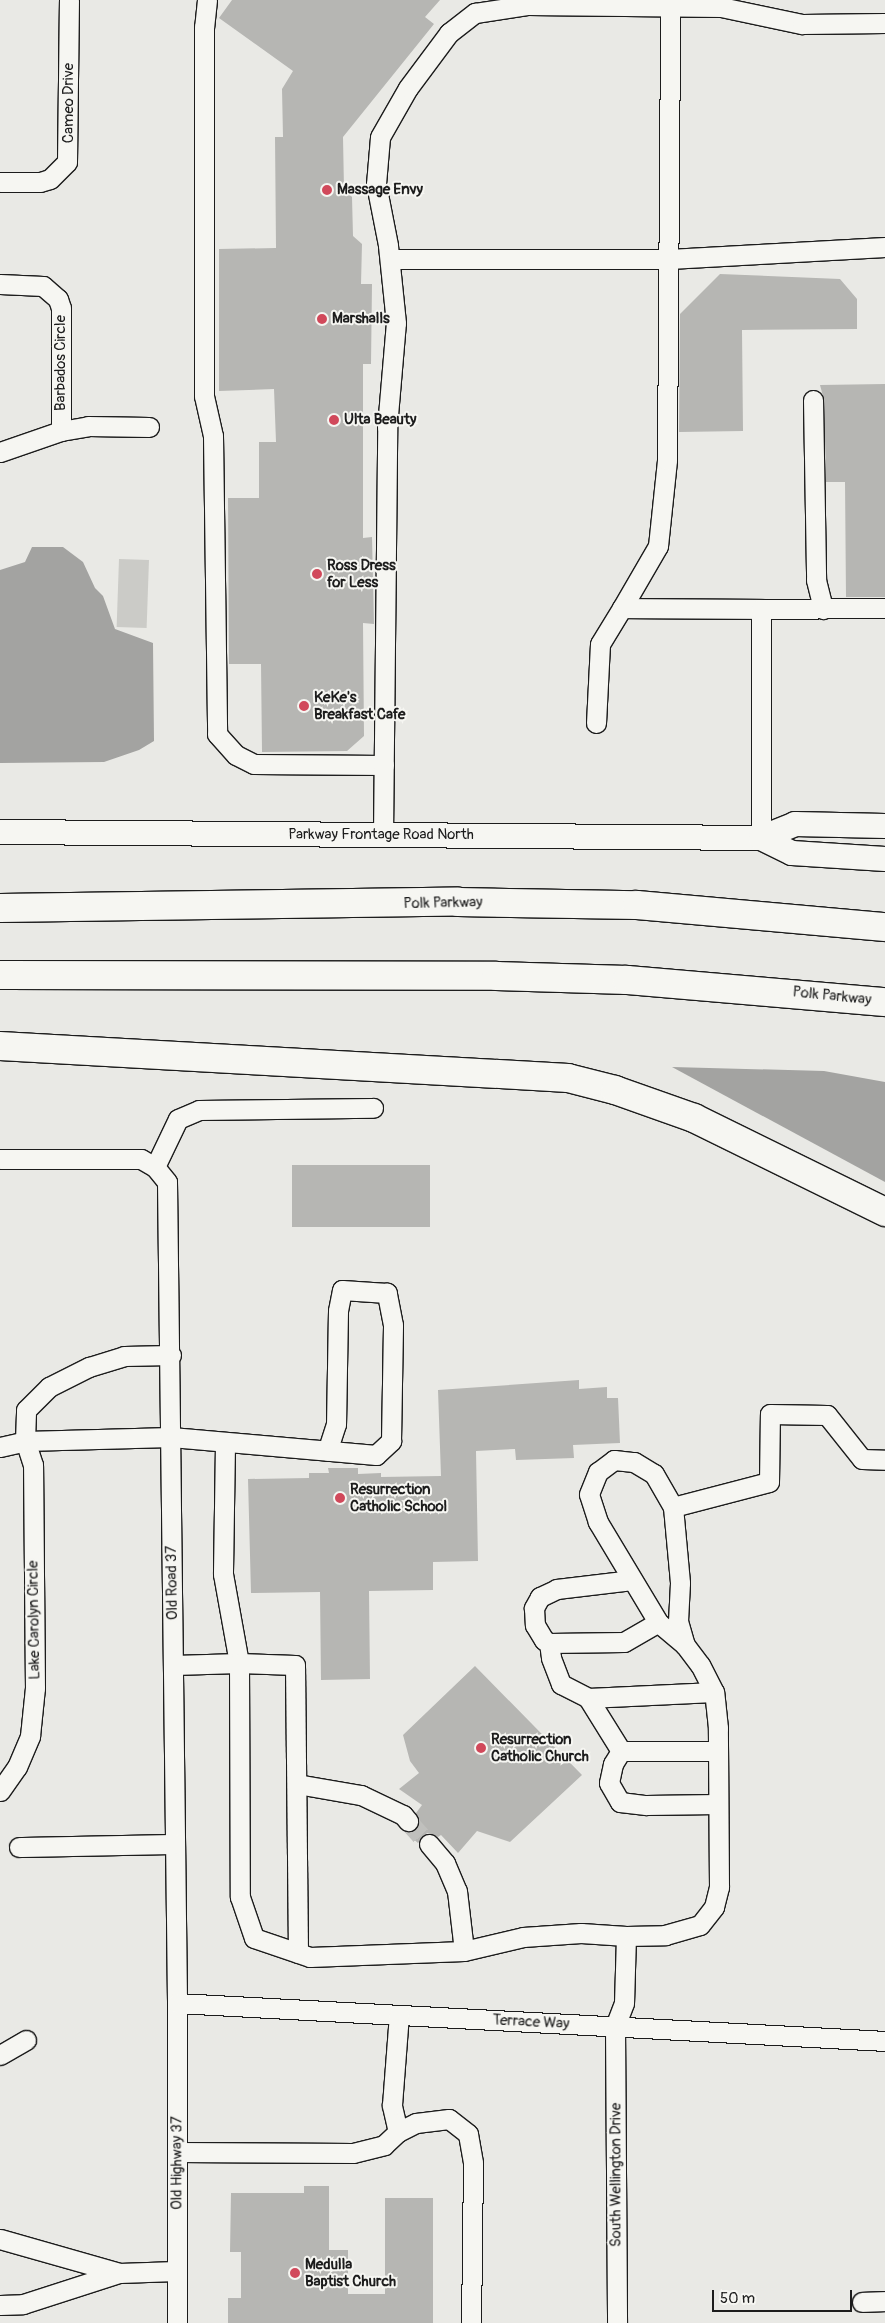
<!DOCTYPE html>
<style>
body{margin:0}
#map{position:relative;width:885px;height:2323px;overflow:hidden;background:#e9e9e5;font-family:Pangolin,sans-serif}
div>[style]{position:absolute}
.green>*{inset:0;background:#cbcbc7;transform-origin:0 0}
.water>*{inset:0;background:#a3a3a1}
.building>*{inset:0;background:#b6b6b3;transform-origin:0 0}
.minor-tunnel>*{height:19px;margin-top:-9.5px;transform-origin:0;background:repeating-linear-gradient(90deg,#c0c0bd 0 19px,transparent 0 28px)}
.roads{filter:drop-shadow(1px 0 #1c1c1c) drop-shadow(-1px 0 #1c1c1c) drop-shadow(0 1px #1c1c1c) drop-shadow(0 -1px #1c1c1c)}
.minor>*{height:19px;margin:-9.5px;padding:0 9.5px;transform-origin:9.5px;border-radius:9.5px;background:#f6f6f2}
.major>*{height:24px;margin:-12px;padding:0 12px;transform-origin:12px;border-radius:12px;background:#f6f6f2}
.highway>*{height:28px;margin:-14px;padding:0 14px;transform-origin:14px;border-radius:14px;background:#f6f6f2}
.dots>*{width:14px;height:14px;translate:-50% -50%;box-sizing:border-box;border:2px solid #f6f6f2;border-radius:50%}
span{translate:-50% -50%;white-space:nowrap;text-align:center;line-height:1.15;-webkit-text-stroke:4px #f6f6f2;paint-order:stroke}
.street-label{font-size:15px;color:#1c1c1c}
.poi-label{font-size:15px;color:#1c1c1c;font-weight:700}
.left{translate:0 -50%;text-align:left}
.scale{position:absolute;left:712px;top:2290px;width:140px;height:22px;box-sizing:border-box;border:2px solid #1c1c1c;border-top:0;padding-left:6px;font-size:15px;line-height:18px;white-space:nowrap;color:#1c1c1c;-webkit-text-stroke:4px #f6f6f2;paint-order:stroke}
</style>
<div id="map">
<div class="green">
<div style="left:119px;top:559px;width:30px;height:68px;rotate:2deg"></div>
</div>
<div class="water">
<div style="clip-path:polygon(32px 547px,63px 547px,83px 562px,95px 588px,103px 596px,115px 629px,153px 643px,154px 741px,139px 750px,104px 762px,0 763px,0 570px,25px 562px)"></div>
<div style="clip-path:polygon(672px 1067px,824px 1071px,885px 1082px,885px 1182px)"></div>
</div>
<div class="building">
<div style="clip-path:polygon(232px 0,440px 0,425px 17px,434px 24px,343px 137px,344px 189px,352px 197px,353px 236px,362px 244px,361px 284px,372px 284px,371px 364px,363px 364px,363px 538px,372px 537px,374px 624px,363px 623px,364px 736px,347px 751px,262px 752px,261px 664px,229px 664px,228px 498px,259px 498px,259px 442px,276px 442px,274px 389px,219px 391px,219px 249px,276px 248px,275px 137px,283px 137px,282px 89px,293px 71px,219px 18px)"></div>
<div style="clip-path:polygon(720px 274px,840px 279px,857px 299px,857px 329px,742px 330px,743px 431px,679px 432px,680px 314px)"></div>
<div style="clip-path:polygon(885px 384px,885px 597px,846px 597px,845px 482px,826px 482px,824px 400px,820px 385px)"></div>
<div style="left:430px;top:1165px;width:62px;height:138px;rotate:90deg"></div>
<div style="clip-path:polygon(579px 1380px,579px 1389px,607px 1387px,607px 1398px,618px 1398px,620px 1443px,573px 1445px,574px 1458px,516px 1460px,515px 1449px,476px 1451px,478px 1561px,433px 1562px,433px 1590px,369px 1591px,370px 1679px,321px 1680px,320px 1592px,251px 1593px,248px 1479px,309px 1478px,309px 1473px,329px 1473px,328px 1468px,358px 1468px,358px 1474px,381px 1473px,381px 1477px,441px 1476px,438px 1390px)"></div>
<div style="clip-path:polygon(475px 1666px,582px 1775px,510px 1842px,477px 1831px,458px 1853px,441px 1835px,438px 1837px,427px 1833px,418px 1843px,405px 1832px,410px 1832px,418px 1825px,416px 1813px,422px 1805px,399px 1789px,419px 1773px,410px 1761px,403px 1735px)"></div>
<div style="clip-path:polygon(304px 2186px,329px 2186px,329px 2250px,348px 2250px,348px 2294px,385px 2294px,385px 2198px,433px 2198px,433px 2323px,228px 2323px,228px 2298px,241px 2298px,241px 2252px,230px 2252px,231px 2193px,304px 2193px)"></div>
</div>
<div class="minor-tunnel">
<div style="left:408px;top:1821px;width:31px;rotate:48deg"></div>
</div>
<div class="roads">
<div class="minor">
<div style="left:207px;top:0;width:27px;rotate:96deg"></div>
<div style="left:204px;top:27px;width:369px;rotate:90deg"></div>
<div style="left:204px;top:396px;width:41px;rotate:77.3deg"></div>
<div style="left:213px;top:436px;width:298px;rotate:89.2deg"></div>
<div style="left:217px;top:734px;width:28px;rotate:48deg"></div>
<div style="left:236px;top:755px;width:20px;rotate:27deg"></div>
<div style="left:254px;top:764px;width:130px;rotate:0.4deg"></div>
<div style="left:0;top:182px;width:40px"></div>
<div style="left:40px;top:182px;width:10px;rotate:-17deg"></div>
<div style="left:50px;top:179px;width:24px;rotate:-45deg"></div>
<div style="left:67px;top:162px;width:162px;rotate:-89.3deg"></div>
<div style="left:390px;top:259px;width:279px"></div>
<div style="left:669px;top:259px;width:216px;rotate:-3.2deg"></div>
<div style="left:0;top:284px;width:43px;rotate:2.7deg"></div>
<div style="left:43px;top:286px;width:20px;rotate:41deg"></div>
<div style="left:58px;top:299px;width:9px;rotate:72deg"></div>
<div style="left:61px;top:308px;width:123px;rotate:90deg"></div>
<div style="left:813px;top:400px;width:180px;rotate:89deg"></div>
<div style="left:816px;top:580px;width:30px;rotate:76deg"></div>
<div style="left:0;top:452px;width:65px;rotate:-19deg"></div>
<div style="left:61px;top:431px;width:27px;rotate:-10deg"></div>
<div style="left:88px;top:426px;width:61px;rotate:0.9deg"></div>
<div style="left:622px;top:608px;width:72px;rotate:-59.9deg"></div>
<div style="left:658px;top:546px;width:86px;rotate:-84deg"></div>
<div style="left:667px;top:460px;width:456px;rotate:-89.6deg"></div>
<div style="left:596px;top:723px;width:79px;rotate:-87.1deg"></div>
<div style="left:600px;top:644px;width:42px;rotate:-58.6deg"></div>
<div style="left:622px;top:608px;width:139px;rotate:0.4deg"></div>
<div style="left:383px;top:835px;width:408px;rotate:-89.4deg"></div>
<div style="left:387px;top:427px;width:104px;rotate:-85.1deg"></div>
<div style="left:396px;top:323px;width:78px;rotate:-95.9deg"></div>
<div style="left:388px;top:245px;width:62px;rotate:-101.1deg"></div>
<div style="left:376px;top:184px;width:47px;rotate:-85.1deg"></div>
<div style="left:380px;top:137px;width:56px;rotate:-60.3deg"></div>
<div style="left:408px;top:88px;width:69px;rotate:-53.3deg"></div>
<div style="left:449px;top:33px;width:33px;rotate:-38deg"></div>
<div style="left:475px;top:13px;width:54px;rotate:-8.6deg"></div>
<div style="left:528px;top:5px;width:193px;rotate:0.6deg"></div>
<div style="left:721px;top:7px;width:83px;rotate:11.9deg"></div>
<div style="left:802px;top:24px;width:83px;rotate:-0.7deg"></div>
<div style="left:761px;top:838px;width:229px;rotate:-90deg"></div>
<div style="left:761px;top:609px;width:124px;rotate:-0.5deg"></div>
<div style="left:0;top:1159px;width:141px"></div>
<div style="left:141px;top:1159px;width:16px;rotate:30deg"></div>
<div style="left:155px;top:1167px;width:19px;rotate:51deg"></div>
<div style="left:167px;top:1182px;width:821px;rotate:89.3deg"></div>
<div style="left:177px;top:2003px;width:320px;rotate:90deg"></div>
<div style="left:155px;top:1167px;width:53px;rotate:-64.4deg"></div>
<div style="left:178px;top:1119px;width:23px;rotate:-23deg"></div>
<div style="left:199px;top:1110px;width:174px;rotate:-0.7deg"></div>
<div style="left:225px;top:1444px;width:130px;rotate:90.9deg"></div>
<div style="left:223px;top:1574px;width:90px;rotate:79.8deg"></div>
<div style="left:239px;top:1663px;width:56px;rotate:2deg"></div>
<div style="left:295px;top:1665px;width:288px;rotate:89.4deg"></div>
<div style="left:0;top:1447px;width:26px;rotate:-13deg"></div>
<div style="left:25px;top:1441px;width:146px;rotate:-1.6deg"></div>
<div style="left:171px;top:1437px;width:206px;rotate:5deg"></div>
<div style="left:376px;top:1455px;width:21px;rotate:-43deg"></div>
<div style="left:391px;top:1441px;width:116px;rotate:-89deg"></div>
<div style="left:393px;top:1325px;width:33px;rotate:-101deg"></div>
<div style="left:387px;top:1293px;width:45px;rotate:-176.2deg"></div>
<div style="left:342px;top:1290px;width:21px;rotate:101deg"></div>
<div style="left:338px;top:1311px;width:113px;rotate:91deg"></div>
<div style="left:336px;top:1424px;width:28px;rotate:108deg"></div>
<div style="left:673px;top:1507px;width:99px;rotate:-14.6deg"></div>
<div style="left:769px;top:1482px;width:68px;rotate:-89.2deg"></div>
<div style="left:770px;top:1414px;width:57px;rotate:1deg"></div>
<div style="left:827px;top:1415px;width:56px;rotate:51.5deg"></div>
<div style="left:862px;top:1459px;width:23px;rotate:2deg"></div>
<div style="left:632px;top:1580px;width:76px;rotate:173.2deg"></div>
<div style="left:557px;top:1589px;width:19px;rotate:155deg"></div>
<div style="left:540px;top:1597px;width:13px;rotate:119deg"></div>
<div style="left:534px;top:1608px;width:17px;rotate:87deg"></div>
<div style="left:535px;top:1625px;width:17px;rotate:59deg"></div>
<div style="left:544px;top:1640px;width:6px;rotate:31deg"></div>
<div style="left:549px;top:1643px;width:75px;rotate:-0.8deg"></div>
<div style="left:624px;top:1642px;width:39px;rotate:-30deg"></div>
<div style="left:549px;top:1643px;width:15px;rotate:82deg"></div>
<div style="left:551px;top:1658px;width:28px;rotate:69deg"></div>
<div style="left:561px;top:1684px;width:30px;rotate:27deg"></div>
<div style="left:588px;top:1698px;width:126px;rotate:-2.7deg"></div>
<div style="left:174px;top:1665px;width:65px;rotate:-1.8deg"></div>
<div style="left:239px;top:1663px;width:234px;rotate:89.8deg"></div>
<div style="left:240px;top:1897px;width:43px;rotate:71.1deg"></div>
<div style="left:254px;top:1938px;width:59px;rotate:18.7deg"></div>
<div style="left:310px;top:1957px;width:154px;rotate:-2.2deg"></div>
<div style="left:464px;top:1951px;width:61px;rotate:-13.3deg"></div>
<div style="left:523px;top:1937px;width:58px;rotate:-3.9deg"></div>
<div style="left:581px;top:1933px;width:45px;rotate:3.8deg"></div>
<div style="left:626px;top:1936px;width:67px;rotate:91.7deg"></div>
<div style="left:624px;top:2003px;width:26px;rotate:111deg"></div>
<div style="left:615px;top:2027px;width:296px;rotate:89.6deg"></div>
<div style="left:588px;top:1698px;width:62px;rotate:58.1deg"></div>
<div style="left:621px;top:1751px;width:97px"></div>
<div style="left:621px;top:1751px;width:15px;rotate:122deg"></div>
<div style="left:613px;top:1764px;width:19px;rotate:102deg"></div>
<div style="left:609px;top:1783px;width:22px;rotate:60deg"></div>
<div style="left:620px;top:1802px;width:26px;rotate:7deg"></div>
<div style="left:646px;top:1805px;width:72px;rotate:-0.8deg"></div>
<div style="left:297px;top:1784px;width:65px;rotate:9.8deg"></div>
<div style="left:361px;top:1795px;width:47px;rotate:25.5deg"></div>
<div style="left:403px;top:1815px;width:8px;rotate:50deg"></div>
<div style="left:0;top:1791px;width:29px;rotate:-55deg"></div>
<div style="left:17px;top:1767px;width:34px;rotate:-67deg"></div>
<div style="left:30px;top:1736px;width:48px;rotate:-84.1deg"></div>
<div style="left:35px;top:1688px;width:223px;rotate:-90.5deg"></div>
<div style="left:33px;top:1465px;width:25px;rotate:-108deg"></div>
<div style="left:25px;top:1441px;width:31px;rotate:-88deg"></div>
<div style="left:26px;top:1410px;width:33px;rotate:-45deg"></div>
<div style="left:49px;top:1387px;width:45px;rotate:-26.6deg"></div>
<div style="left:89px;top:1367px;width:37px;rotate:-17deg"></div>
<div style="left:124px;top:1356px;width:47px;rotate:-1.2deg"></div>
<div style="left:429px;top:1844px;width:25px;rotate:50deg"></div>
<div style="left:445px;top:1863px;width:30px;rotate:67deg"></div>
<div style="left:457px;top:1891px;width:60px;rotate:83.3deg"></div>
<div style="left:19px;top:1847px;width:156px;rotate:-1.1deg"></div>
<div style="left:626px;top:1936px;width:39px;rotate:-1deg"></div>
<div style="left:665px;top:1935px;width:36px;rotate:-16deg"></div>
<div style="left:700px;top:1925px;width:23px;rotate:-52deg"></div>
<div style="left:714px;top:1907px;width:21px;rotate:-76deg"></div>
<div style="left:719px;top:1887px;width:159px;rotate:-90.4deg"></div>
<div style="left:718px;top:1728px;width:36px;rotate:-96deg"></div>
<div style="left:714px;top:1692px;width:30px;rotate:-117deg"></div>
<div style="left:700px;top:1665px;width:25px;rotate:-127deg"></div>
<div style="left:685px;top:1645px;width:35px;rotate:-140deg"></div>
<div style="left:658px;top:1622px;width:117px;rotate:-121deg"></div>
<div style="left:598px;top:1522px;width:29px;rotate:-108deg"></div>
<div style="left:589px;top:1494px;width:24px;rotate:-68deg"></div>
<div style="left:598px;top:1472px;width:20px;rotate:-37deg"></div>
<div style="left:614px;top:1460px;width:20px;rotate:6deg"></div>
<div style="left:634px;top:1462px;width:23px;rotate:31deg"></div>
<div style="left:654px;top:1474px;width:38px;rotate:60deg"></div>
<div style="left:673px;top:1507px;width:76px;rotate:84.7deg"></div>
<div style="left:680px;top:1583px;width:38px;rotate:93deg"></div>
<div style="left:678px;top:1621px;width:25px;rotate:74deg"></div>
<div style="left:177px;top:2003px;width:709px;rotate:3.07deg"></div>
<div style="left:0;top:2055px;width:30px;rotate:-30deg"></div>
<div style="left:398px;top:2132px;width:20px;rotate:-27deg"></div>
<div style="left:416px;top:2123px;width:33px;rotate:-7deg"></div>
<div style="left:449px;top:2119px;width:24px;rotate:38deg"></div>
<div style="left:468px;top:2134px;width:29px;rotate:80deg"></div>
<div style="left:473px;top:2163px;width:160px;rotate:90.7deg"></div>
<div style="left:177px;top:2152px;width:176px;rotate:0.3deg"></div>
<div style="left:353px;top:2153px;width:32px;rotate:-14deg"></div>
<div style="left:384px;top:2145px;width:19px;rotate:-43deg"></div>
<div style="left:398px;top:2132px;width:28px;rotate:-103deg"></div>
<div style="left:392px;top:2105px;width:90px;rotate:-85.6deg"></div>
<div style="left:0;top:2239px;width:124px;rotate:15.9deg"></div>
<div style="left:862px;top:2302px;width:23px;rotate:-2deg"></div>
<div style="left:0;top:2305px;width:23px;rotate:-2deg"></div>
<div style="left:23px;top:2304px;width:101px;rotate:-17.9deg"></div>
<div style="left:119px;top:2273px;width:57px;rotate:-2deg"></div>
</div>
<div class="major">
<div style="left:0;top:832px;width:761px;rotate:0.45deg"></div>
<div style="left:761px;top:838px;width:37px;rotate:-22deg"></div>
<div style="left:795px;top:824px;width:90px;rotate:1.3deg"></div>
<div style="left:761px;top:838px;width:34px;rotate:26deg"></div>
<div style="left:792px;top:853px;width:93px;rotate:3.7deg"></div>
</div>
<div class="highway">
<div style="left:0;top:908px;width:458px;rotate:-0.8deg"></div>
<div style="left:458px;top:902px;width:179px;rotate:1deg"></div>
<div style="left:637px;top:905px;width:249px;rotate:5.1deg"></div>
<div style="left:0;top:975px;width:496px;rotate:0.1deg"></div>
<div style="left:496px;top:976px;width:131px;rotate:1.7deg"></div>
<div style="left:627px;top:980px;width:259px;rotate:4.9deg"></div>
<div style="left:0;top:1046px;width:569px;rotate:3.22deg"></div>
<div style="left:568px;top:1078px;width:49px;rotate:14.3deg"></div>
<div style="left:615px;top:1090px;width:84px;rotate:19.5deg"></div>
<div style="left:694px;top:1118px;width:213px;rotate:26.2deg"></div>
</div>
</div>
<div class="dots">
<div style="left:327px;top:190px;background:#d1495b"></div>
<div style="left:322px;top:319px;background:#d1495b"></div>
<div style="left:334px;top:420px;background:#d1495b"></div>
<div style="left:317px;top:574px;background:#d1495b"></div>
<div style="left:304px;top:706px;background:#d1495b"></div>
<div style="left:340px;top:1498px;background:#d1495b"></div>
<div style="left:481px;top:1748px;background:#d1495b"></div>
<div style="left:295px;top:2273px;background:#d1495b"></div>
</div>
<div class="street-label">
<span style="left:69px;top:103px;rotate:-90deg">Cameo Drive</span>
<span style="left:61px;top:363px;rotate:-90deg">Barbados Circle</span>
<span style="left:381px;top:835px">Parkway Frontage Road North</span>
<span style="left:443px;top:903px;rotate:-1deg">Polk Parkway</span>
<span style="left:832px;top:996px;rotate:6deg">Polk Parkway</span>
<span style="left:172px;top:1583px;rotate:-91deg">Old Road 37</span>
<span style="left:34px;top:1620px;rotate:-91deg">Lake Carolyn Circle</span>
<span style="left:531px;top:2022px;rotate:3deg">Terrace Way</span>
<span style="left:177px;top:2163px;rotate:-90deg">Old Highway 37</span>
<span style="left:616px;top:2175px;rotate:-90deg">South Wellington Drive</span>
</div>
<div class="poi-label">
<span class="left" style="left:337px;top:190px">Massage Envy</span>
<span class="left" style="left:332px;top:319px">Marshalls</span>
<span class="left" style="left:344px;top:420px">Ulta Beauty</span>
<span class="left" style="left:327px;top:574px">Ross Dress<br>for Less</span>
<span class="left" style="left:314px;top:706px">KeKe's<br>Breakfast Cafe</span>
<span class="left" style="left:350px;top:1498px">Resurrection<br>Catholic School</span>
<span class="left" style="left:491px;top:1748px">Resurrection<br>Catholic Church</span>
<span class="left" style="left:305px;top:2273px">Medulla<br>Baptist Church</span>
</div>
<div class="scale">50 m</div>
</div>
